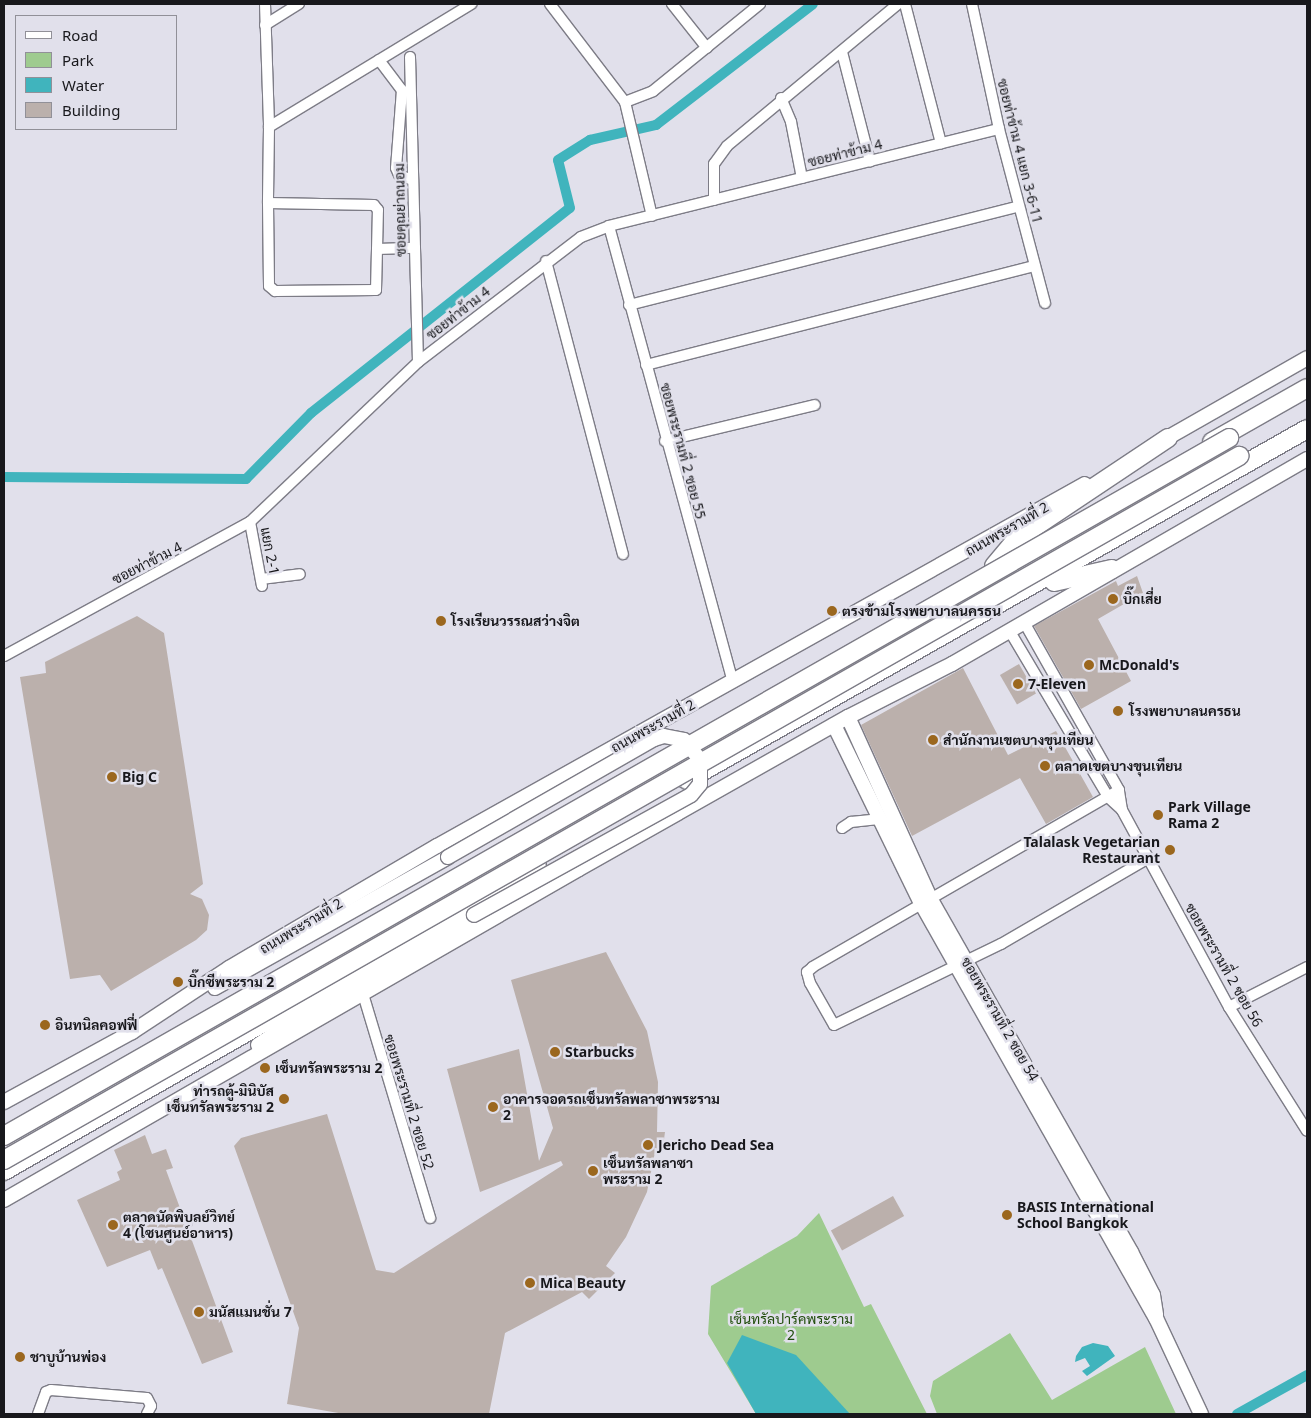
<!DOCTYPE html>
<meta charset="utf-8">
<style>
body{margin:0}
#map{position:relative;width:1311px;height:1418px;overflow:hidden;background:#e1e0eb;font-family:"Noto Sans",Sarabun,sans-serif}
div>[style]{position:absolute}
.green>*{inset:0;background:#9ecb8f}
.water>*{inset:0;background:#40b4bd}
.canal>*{height:10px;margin:-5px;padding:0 5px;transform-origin:5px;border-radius:5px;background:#40b4bd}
.building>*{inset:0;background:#bbb0ac;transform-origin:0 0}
.roads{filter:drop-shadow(1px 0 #7d7c86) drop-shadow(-1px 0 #7d7c86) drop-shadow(0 1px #7d7c86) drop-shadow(0 -1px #7d7c86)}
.street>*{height:10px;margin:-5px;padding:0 5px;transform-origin:5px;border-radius:5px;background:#fff}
.secondary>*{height:14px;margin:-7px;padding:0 7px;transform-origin:7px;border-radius:7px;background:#fff}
.highway>*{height:18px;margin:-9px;padding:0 9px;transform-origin:9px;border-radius:9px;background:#fff}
.bridges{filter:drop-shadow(1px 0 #7d7c86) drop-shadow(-1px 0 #7d7c86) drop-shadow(0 1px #7d7c86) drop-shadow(0 -1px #7d7c86)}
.secondary-bridge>*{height:14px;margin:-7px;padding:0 7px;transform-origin:7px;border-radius:7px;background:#fff}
.highway-bridge>*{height:18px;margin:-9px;padding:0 9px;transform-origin:9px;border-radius:9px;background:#fff}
.dots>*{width:14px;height:14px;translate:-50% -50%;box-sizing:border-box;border:2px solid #e1e0eb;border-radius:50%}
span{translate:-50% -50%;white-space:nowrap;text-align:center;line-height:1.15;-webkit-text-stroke:5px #e1e0eb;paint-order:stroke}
.street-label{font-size:14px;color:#18181c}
.poi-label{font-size:14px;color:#18181c;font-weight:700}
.left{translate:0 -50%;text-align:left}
.right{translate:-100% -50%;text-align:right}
.park-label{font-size:14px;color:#1f4c0a}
.frame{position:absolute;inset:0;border:5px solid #18181c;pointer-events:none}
.legend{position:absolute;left:15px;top:15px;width:162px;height:115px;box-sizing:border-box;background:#e1e0eb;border:1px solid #919098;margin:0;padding:6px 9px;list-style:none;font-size:15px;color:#18181c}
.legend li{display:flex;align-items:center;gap:10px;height:25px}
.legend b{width:25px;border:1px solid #919098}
</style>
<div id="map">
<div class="green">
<div style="clip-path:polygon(819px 1213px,864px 1307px,871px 1304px,927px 1414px,756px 1414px,708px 1334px,711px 1286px,797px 1236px)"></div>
<div style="clip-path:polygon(1010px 1333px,1052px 1400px,1145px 1347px,1176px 1414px,937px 1414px,930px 1396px,933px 1381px)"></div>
</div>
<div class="water">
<div style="clip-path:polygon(742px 1335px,796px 1355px,850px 1414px,756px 1414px,727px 1363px)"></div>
<div style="clip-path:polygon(1093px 1343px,1108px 1346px,1115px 1356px,1087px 1376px,1082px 1371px,1090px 1366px,1085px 1358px,1075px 1362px,1076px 1356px,1082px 1347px)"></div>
</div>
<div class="canal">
<div style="left:4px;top:477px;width:242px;rotate:0.5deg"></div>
<div style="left:246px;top:479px;width:93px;rotate:-45.4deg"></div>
<div style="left:311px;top:413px;width:330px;rotate:-38.4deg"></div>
<div style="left:570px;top:208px;width:49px;rotate:-104deg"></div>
<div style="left:558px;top:160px;width:38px;rotate:-32deg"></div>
<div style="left:590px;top:140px;width:68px;rotate:-12.8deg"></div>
<div style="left:656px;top:125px;width:198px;rotate:-37.6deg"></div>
<div style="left:1237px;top:1414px;width:80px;rotate:-29.1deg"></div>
</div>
<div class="building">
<div style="clip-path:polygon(1137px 576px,1143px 593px,1098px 619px,1131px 681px,1081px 709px,1034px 626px,1116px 581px,1118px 586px)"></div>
<div style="clip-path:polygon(137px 616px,164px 633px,202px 877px,203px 884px,190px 894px,202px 899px,209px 915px,207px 930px,196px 940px,111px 991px,100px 975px,70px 979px,20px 677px,46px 673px,45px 662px)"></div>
<div style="left:1019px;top:664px;width:34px;height:22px;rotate:60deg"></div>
<div style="clip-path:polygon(963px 668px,1008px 755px,1056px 731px,1093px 797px,1046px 824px,1020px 778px,912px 836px,861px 725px)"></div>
<div style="clip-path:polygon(606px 952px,647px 1031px,658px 1082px,657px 1132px,665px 1132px,662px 1154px,655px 1152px,647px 1192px,626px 1237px,606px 1266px,615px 1273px,589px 1299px,582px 1292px,505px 1333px,489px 1414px,344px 1414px,287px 1404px,299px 1328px,234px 1146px,241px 1138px,327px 1114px,376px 1270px,394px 1273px,563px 1165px,561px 1161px,480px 1192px,447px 1069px,519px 1049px,539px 1161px,553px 1128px,511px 980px)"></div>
<div style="clip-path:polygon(145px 1135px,152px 1154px,166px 1149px,173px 1168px,166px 1170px,233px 1352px,202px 1364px,162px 1268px,158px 1270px,150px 1250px,107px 1267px,77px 1200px,120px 1180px,117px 1172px,122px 1169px,114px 1150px)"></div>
<div style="left:893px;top:1196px;width:23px;height:71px;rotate:61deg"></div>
</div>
<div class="roads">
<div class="street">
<div style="left:265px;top:4px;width:123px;rotate:88.1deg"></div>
<div style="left:269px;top:127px;width:76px;rotate:90.8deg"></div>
<div style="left:268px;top:203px;width:83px;rotate:89.3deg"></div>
<div style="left:269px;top:286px;width:8px;rotate:40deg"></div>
<div style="left:275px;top:291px;width:101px;rotate:-0.6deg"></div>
<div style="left:376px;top:290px;width:80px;rotate:-88.6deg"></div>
<div style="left:378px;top:210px;width:6px;rotate:-129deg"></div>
<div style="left:374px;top:205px;width:106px;rotate:-178.9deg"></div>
<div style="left:550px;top:4px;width:123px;rotate:52.6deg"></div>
<div style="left:625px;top:102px;width:117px;rotate:76.7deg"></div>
<div style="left:672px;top:4px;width:56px;rotate:51.5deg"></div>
<div style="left:905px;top:4px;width:144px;rotate:75.5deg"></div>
<div style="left:972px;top:4px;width:128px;rotate:77.8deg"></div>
<div style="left:999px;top:129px;width:180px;rotate:75.2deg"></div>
<div style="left:265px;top:25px;width:40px;rotate:-32deg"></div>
<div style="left:842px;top:52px;width:113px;rotate:75.6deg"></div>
<div style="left:410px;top:57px;width:305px;rotate:88.5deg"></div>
<div style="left:379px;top:60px;width:38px;rotate:53deg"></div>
<div style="left:402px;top:90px;width:78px;rotate:94.4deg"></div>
<div style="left:396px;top:168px;width:8px;rotate:67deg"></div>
<div style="left:399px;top:175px;width:15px;rotate:20deg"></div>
<div style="left:781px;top:98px;width:26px;rotate:67deg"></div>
<div style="left:791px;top:122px;width:57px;rotate:78.9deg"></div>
<div style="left:625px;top:102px;width:30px;rotate:-21deg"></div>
<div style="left:653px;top:91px;width:138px;rotate:-39.1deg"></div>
<div style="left:269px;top:127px;width:237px;rotate:-31.3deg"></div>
<div style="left:714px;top:200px;width:36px;rotate:-90deg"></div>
<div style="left:714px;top:164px;width:22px;rotate:-54deg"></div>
<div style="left:727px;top:146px;width:222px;rotate:-39.7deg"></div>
<div style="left:609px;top:226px;width:472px;rotate:74.8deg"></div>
<div style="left:377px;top:249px;width:38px;rotate:-2deg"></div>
<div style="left:546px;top:261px;width:303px;rotate:75.3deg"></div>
<div style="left:629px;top:305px;width:402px;rotate:-14.2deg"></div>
<div style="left:646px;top:365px;width:401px;rotate:-14.3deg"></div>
<div style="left:665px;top:441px;width:154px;rotate:-13.5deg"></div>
<div style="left:250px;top:522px;width:65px;rotate:79.4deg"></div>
<div style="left:261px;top:579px;width:39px;rotate:-7deg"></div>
<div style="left:1009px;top:630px;width:194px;rotate:59.3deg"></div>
<div style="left:1108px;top:797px;width:19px;rotate:43deg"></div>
<div style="left:1122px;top:810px;width:20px;rotate:-99deg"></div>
<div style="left:1119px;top:790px;width:193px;rotate:-119.5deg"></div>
<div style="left:4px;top:656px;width:280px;rotate:-28.6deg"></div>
<div style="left:250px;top:522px;width:232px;rotate:-43.6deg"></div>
<div style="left:418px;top:362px;width:205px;rotate:-37.5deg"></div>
<div style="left:581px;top:237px;width:30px;rotate:-21deg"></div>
<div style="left:609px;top:226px;width:402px;rotate:-14deg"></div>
<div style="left:1119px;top:790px;width:354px;rotate:150deg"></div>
<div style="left:813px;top:967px;width:8px;rotate:140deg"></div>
<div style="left:807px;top:972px;width:11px;rotate:75deg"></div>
<div style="left:810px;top:983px;width:48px;rotate:60.3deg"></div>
<div style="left:834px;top:1025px;width:186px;rotate:-25.9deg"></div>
<div style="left:1001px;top:944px;width:171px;rotate:-30.2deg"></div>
<div style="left:1122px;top:810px;width:224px;rotate:61.5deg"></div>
<div style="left:1229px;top:1007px;width:146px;rotate:57.8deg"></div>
<div style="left:842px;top:828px;width:11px;rotate:-34deg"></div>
<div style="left:851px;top:822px;width:30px;rotate:-6deg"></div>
<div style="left:363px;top:994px;width:234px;rotate:73.3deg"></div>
<div style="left:1229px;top:1007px;width:88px;rotate:-27.1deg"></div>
<div style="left:38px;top:1414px;width:23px;rotate:-70deg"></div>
<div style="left:46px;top:1392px;width:5px;rotate:-22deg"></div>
<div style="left:51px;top:1390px;width:96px;rotate:4.8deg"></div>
<div style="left:147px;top:1398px;width:9px;rotate:63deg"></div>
<div style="left:151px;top:1406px;width:9px;rotate:117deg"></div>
</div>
<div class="secondary">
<div style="left:1160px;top:442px;width:169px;rotate:-29.7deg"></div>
<div style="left:848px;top:717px;width:199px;rotate:65.6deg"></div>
<div style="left:930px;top:898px;width:407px;rotate:60.4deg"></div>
<div style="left:1131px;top:1252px;width:48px;rotate:62.9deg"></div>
<div style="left:1153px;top:1295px;width:20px;rotate:81deg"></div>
<div style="left:834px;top:725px;width:198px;rotate:64deg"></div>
<div style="left:921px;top:903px;width:477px;rotate:60.5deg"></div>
<div style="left:1156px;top:1318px;width:106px;rotate:64.9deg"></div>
<div style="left:215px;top:988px;width:267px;rotate:-29.3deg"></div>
<div style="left:258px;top:1045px;width:75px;rotate:-34.1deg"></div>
<div style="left:320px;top:1003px;width:177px;rotate:-29.7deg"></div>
<div style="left:4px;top:1102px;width:146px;rotate:-28.7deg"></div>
<div style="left:132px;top:1032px;width:116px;rotate:-33.4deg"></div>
<div style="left:229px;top:968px;width:241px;rotate:-30.4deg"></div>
<div style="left:437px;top:846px;width:742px;rotate:-29.19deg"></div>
<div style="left:4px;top:1200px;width:663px;rotate:-29.93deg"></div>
<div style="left:579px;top:869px;width:309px;rotate:-29.5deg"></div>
<div style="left:848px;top:717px;width:117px;rotate:-27deg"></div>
<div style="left:952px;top:664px;width:410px;rotate:-30deg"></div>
</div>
<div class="highway">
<div style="left:1212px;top:442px;width:109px;rotate:-29.6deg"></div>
<div style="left:994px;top:566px;width:30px;rotate:-50deg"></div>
<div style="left:1013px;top:543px;width:25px;rotate:-37deg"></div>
<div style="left:1033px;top:528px;width:162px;rotate:-33.7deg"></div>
<div style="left:1054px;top:582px;width:59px;rotate:-12.6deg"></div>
<div style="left:687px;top:780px;width:712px;rotate:-29.52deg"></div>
<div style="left:4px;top:1171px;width:614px;rotate:-29.78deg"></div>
</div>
</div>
<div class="bridges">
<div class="secondary-bridge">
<div style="left:448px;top:857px;width:237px;rotate:-29.8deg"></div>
<div style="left:654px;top:739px;width:10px;rotate:-17deg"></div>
<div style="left:664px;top:736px;width:20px;rotate:11deg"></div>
<div style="left:684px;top:740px;width:26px;rotate:51deg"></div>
<div style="left:700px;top:760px;width:24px;rotate:90deg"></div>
<div style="left:700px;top:784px;width:14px;rotate:129deg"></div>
<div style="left:691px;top:795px;width:248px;rotate:151.1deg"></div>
</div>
<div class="highway-bridge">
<div style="left:4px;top:1136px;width:1410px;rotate:-29.67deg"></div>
<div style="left:4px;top:1160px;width:1422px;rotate:-29.68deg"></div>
</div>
</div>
<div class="dots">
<div style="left:1113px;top:599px;background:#9b671e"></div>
<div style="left:832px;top:611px;background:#9b671e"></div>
<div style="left:441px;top:621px;background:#9b671e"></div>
<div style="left:1089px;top:665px;background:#9b671e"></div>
<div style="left:1018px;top:684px;background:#9b671e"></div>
<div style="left:1118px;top:711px;background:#9b671e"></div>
<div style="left:933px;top:740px;background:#9b671e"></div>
<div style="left:1045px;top:766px;background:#9b671e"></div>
<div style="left:112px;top:777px;background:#9b671e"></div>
<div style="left:1158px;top:815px;background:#9b671e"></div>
<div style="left:1170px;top:850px;background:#9b671e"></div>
<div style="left:178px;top:982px;background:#9b671e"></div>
<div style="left:45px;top:1025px;background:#9b671e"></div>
<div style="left:555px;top:1052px;background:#9b671e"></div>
<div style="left:265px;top:1068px;background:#9b671e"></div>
<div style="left:284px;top:1099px;background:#9b671e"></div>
<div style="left:493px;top:1107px;background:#9b671e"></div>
<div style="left:648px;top:1145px;background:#9b671e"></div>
<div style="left:593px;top:1171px;background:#9b671e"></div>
<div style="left:1007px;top:1215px;background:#9b671e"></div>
<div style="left:113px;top:1225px;background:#9b671e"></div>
<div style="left:530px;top:1283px;background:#9b671e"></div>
<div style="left:199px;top:1312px;background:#9b671e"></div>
<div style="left:20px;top:1357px;background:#9b671e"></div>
</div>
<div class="street-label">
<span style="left:1020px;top:151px;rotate:76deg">ซอยท่าข้าม 4 แยก 3-6-11</span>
<span style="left:845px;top:153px;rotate:-14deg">ซอยท่าข้าม 4</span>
<span style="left:400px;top:210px;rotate:-91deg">ซอยคุณย่าถนอม</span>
<span style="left:458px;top:313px;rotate:-38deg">ซอยท่าข้าม 4</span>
<span style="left:683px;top:451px;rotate:75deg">ซอยพระรามที่ 2 ซอย 55</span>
<span style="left:1007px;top:529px;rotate:-30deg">ถนนพระรามที่ 2</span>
<span style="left:270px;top:551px;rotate:79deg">แยก 2-1</span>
<span style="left:147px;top:563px;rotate:-27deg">ซอยท่าข้าม 4</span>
<span style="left:653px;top:726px;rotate:-29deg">ถนนพระรามที่ 2</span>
<span style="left:301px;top:926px;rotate:-31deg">ถนนพระรามที่ 2</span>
<span style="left:1224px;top:965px;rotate:60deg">ซอยพระรามที่ 2 ซอย 56</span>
<span style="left:1000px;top:1019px;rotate:60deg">ซอยพระรามที่ 2 ซอย 54</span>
<span style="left:409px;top:1102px;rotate:73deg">ซอยพระรามที่ 2 ซอย 52</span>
</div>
<div class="poi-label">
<span class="left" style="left:1123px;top:599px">บิ๊กเสี่ย</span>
<span class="left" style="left:842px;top:611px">ตรงข้ามโรงพยาบาลนครธน</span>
<span class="left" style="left:451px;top:621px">โรงเรียนวรรณสว่างจิต</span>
<span class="left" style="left:1099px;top:665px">McDonald's</span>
<span class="left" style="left:1028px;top:684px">7-Eleven</span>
<span class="left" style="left:1129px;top:711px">โรงพยาบาลนครธน</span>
<span class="left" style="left:943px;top:740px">สำนักงานเขตบางขุนเทียน</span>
<span class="left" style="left:1055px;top:766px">ตลาดเขตบางขุนเทียน</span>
<span class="left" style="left:122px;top:777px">Big C</span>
<span class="left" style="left:1168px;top:815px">Park Village<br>Rama 2</span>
<span class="right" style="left:1160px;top:850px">Talalask Vegetarian<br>Restaurant</span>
<span class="left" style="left:188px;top:982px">บิ๊กซีพระราม 2</span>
<span class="left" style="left:55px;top:1025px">อินทนิลคอฟฟี่</span>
<span class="left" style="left:565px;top:1052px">Starbucks</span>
<span class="left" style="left:275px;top:1068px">เซ็นทรัลพระราม 2</span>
<span class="right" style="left:274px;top:1099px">ท่ารถตู้-มินิบัส<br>เซ็นทรัลพระราม 2</span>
<span class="left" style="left:503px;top:1107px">อาคารจอดรถเซ็นทรัลพลาซาพระราม<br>2</span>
<span class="left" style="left:658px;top:1145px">Jericho Dead Sea</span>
<span class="left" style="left:603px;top:1171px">เซ็นทรัลพลาซา<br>พระราม 2</span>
<span class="left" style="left:1017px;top:1215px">BASIS International<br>School Bangkok</span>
<span class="left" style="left:123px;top:1225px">ตลาดนัดพิบูลย์วิทย์<br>4 (โซนศูนย์อาหาร)</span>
<span class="left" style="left:540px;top:1283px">Mica Beauty</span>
<span class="left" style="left:209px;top:1312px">มนัสแมนชั่น 7</span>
<span class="left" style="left:30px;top:1357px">ชาบูบ้านพ่อง</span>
</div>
<div class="park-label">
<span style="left:791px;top:1327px">เซ็นทรัลปาร์คพระราม<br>2</span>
</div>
<div class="frame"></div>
<ul class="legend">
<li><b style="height:6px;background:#fff"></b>Road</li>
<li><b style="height:14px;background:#9ecb8f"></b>Park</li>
<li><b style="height:14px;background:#40b4bd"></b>Water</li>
<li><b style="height:14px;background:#bbb0ac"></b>Building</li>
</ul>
</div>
